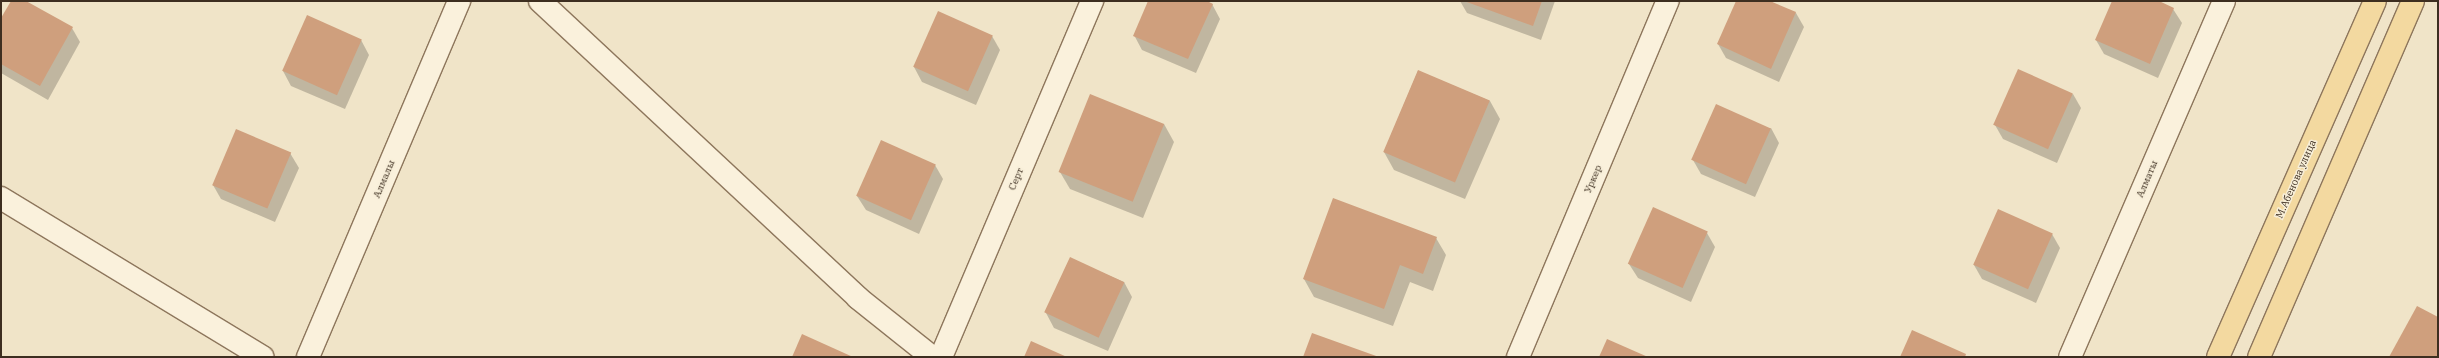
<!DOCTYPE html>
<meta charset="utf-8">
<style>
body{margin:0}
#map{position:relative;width:2439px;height:358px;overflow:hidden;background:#f0e4c8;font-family:"IBM Plex Serif",serif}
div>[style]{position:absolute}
.shadow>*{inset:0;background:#0003}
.building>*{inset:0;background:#cf9f7d;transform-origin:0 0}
.roads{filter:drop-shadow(1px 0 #8d765c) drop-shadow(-1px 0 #8d765c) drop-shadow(0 1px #8d765c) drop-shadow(0 -1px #8d765c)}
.minor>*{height:22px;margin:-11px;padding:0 11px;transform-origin:11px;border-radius:11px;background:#faf1dc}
.major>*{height:22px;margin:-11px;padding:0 11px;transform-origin:11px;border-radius:11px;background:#f3d9a0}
span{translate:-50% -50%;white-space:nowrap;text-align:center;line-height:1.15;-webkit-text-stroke:3px #f7eed8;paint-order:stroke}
.street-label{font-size:10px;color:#3d2e20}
.frame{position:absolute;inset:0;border:2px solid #3d2e20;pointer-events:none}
</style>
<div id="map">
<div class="shadow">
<div style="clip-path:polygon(12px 1px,24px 1px,72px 28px,80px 42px,48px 100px,1px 73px,1px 20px)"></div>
<div style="clip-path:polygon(1150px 1px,1204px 1px,1212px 4px,1220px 19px,1196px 73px,1142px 50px,1134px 35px)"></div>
<div style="clip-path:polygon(1460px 1px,1555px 1px,1541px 40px,1467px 13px)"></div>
<div style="clip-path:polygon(1737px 1px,1768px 1px,1796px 13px,1804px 27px,1779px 82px,1726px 58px,1718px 44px)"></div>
<div style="clip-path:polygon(2113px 1px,2156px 1px,2173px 9px,2182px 23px,2158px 78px,2104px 54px,2096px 40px)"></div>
<div style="clip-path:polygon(992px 36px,1000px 50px,976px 105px,922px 82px,914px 67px)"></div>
<div style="clip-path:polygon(361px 40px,369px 55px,345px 109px,291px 86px,283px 71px)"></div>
<div style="clip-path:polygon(1418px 71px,1490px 101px,1500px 119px,1465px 199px,1394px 170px,1384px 152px)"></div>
<div style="clip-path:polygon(2073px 94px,2081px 108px,2057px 163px,2003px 139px,1995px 125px)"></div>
<div style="clip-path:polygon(1164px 124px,1174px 142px,1143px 218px,1070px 189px,1060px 172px)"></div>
<div style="clip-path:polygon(1771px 128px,1779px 143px,1755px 197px,1701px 174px,1693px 160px)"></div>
<div style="clip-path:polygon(290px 153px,299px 168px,275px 222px,221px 199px,213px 185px)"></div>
<div style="clip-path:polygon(935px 165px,943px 179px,919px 234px,866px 210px,857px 196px)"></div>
<div style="clip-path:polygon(1707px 233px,1715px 247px,1691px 302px,1638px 278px,1629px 264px)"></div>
<div style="clip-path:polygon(2052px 234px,2060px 248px,2036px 303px,1982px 279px,1974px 265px)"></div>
<div style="clip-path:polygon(1436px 238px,1446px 255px,1433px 291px,1410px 282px,1393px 326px,1314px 297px,1304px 279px)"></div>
<div style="clip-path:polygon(1070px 259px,1124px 282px,1132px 297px,1108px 351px,1054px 328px,1046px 313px)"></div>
</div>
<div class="building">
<div style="clip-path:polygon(11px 1px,26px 1px,73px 27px,40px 86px,1px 64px,1px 18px)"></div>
<div style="clip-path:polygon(1148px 1px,1207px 1px,1213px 4px,1188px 59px,1133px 36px)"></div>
<div style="clip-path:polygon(1464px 1px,1542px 1px,1533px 26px)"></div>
<div style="clip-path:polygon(1736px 1px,1770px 1px,1796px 12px,1771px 69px,1717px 44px)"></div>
<div style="clip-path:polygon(2112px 1px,2159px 1px,2174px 8px,2150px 64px,2095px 40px)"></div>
<div style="left:938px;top:11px;width:60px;height:61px;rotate:24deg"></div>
<div style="left:307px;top:15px;width:60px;height:61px;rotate:24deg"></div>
<div style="left:2018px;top:69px;width:60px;height:61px;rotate:24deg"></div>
<div style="left:1418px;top:70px;width:78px;height:89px;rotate:23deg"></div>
<div style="left:1090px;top:94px;width:80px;height:84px;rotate:22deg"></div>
<div style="left:1716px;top:104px;width:60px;height:61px;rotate:24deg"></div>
<div style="left:236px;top:129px;width:60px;height:61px;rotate:23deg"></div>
<div style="left:881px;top:140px;width:60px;height:61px;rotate:24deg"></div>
<div style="clip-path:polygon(1333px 198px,1437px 237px,1423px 274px,1400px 265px,1384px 309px,1303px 279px)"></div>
<div style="left:1653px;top:207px;width:60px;height:62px;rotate:24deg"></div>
<div style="left:1998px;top:209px;width:60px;height:61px;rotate:24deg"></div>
<div style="left:1070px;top:257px;width:60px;height:61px;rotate:25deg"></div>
<div style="clip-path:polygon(2417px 306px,2438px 317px,2438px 357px,2389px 357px)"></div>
<div style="clip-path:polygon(1912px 330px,1966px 354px,1965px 357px,1900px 357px)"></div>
<div style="clip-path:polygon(1312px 333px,1379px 357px,1303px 357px)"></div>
<div style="clip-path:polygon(802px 334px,853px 357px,792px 357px)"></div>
<div style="clip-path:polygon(1607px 339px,1648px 357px,1599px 357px)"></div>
<div style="clip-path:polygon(1031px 341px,1067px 357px,1024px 357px)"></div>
</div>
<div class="roads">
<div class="minor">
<div style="left:540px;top:1px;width:435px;rotate:43deg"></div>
<div style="left:858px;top:298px;width:95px;rotate:38.6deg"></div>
<div style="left:1px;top:198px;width:306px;rotate:31.3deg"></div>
<div style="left:308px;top:357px;width:387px;rotate:-67deg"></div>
<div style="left:941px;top:357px;width:387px;rotate:-67deg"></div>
<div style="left:1518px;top:357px;width:386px;rotate:-67.2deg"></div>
<div style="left:2070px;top:357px;width:388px;rotate:-66.6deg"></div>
</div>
<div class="major">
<div style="left:2218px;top:357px;width:389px;rotate:-66.2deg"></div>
<div style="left:2259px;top:357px;width:388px;rotate:-66.6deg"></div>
</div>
</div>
<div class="street-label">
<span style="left:384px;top:179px;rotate:-67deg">Алмалы</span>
<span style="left:1016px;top:179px;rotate:-67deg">Серт</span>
<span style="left:1593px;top:179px;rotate:-67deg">Уркер</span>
<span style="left:2147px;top:179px;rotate:-67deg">Алматы</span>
<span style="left:2296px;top:179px;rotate:-66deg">М.Абенова улица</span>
</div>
<div class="frame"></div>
</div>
